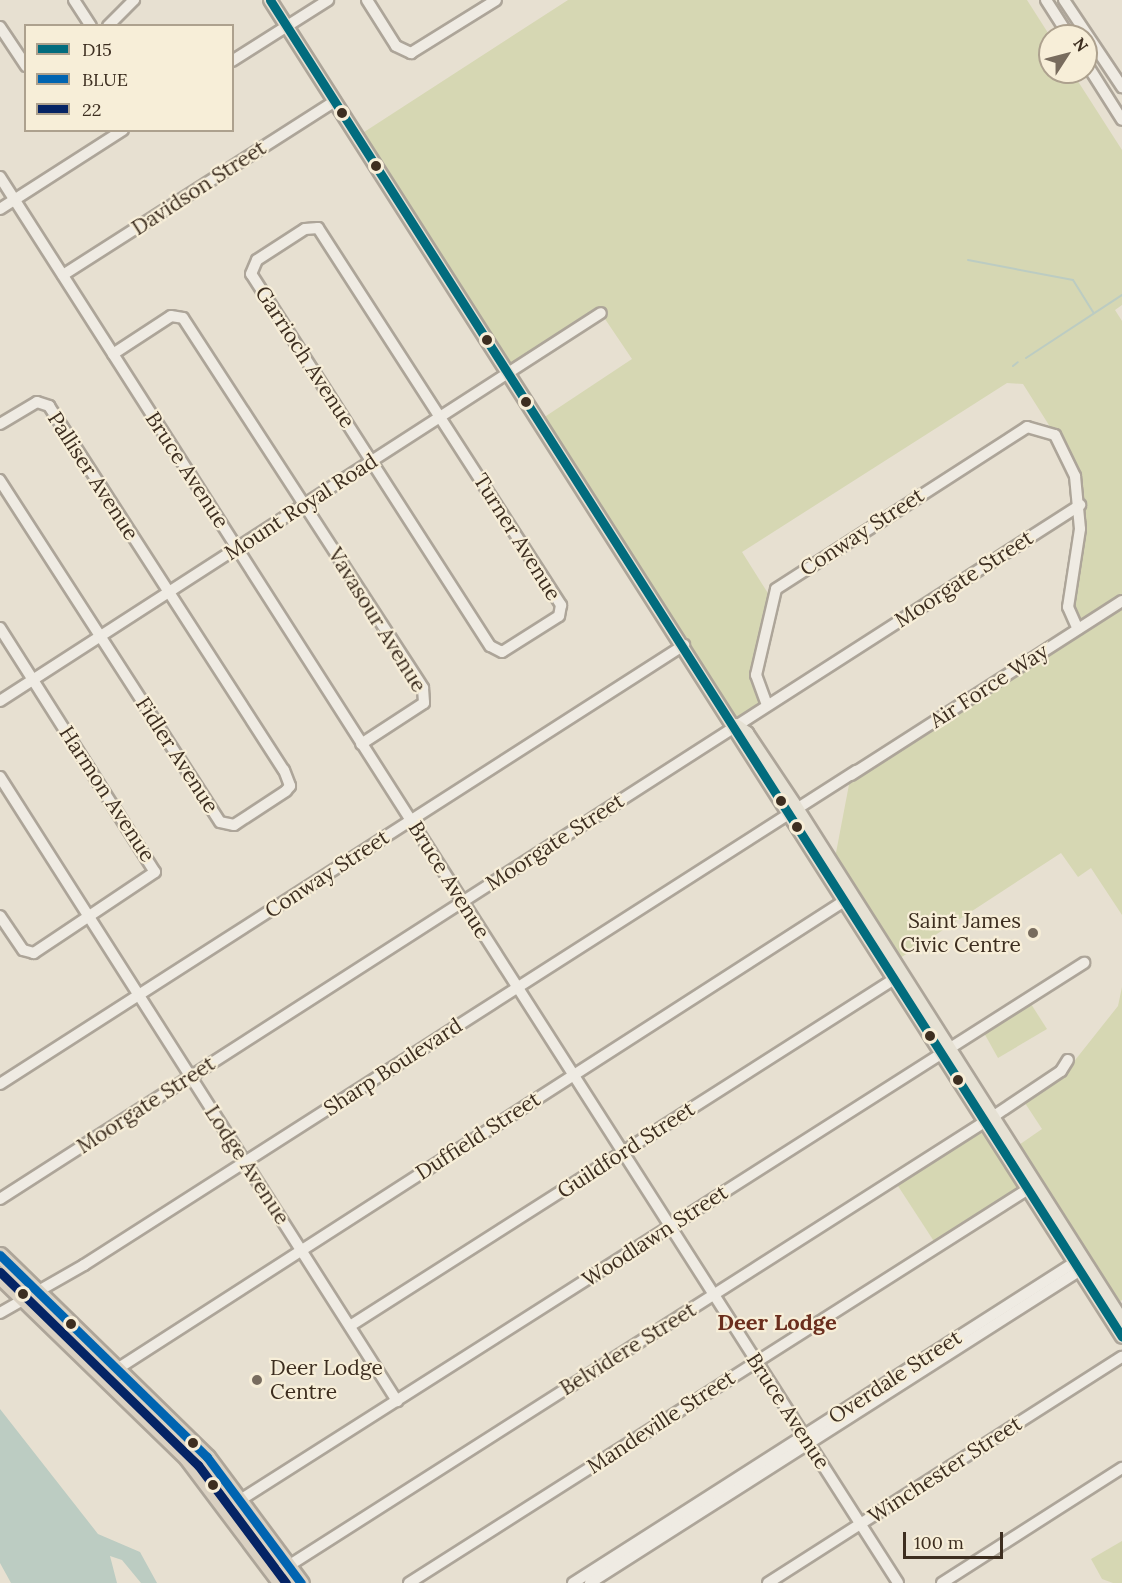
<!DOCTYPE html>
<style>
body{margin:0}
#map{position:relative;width:1122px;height:1583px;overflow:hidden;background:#e7e0d1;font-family:Lora,serif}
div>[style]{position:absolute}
.green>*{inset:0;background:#d6d7b3;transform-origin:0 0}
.water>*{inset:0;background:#bcccc2}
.stream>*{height:2px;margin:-1px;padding:0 1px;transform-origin:1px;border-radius:1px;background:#bcccc2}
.roads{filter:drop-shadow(2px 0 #ada599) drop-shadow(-2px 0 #ada599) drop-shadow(0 2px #ada599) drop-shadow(0 -2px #ada599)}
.minor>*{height:10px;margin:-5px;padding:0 5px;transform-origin:5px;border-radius:5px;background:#efebe3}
.major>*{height:12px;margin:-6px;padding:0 6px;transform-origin:6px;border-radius:6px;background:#e6e1d4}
.highway>*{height:15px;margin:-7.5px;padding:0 7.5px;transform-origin:7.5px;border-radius:7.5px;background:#dad1c2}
.bus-1>*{height:9px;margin:-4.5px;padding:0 4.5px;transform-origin:4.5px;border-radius:4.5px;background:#026c7e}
.bus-2>*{height:9px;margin:-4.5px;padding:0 4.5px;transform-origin:4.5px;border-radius:4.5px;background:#0064b1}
.bus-3>*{height:9px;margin:-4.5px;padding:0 4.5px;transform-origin:4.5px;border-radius:4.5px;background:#052465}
.dots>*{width:16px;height:16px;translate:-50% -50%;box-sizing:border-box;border:3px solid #f7eed8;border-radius:50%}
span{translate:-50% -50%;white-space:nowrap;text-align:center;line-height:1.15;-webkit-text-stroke:4.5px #f7eed8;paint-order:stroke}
.street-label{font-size:21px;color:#3d2e20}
.poi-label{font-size:21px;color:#3d2e20}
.right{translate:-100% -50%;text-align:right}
.left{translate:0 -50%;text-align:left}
.neighbourhood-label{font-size:22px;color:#6b2e1e;font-weight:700}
.legend{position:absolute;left:24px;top:24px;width:210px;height:108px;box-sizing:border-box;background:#f7eed8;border:2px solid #ada18e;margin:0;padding:8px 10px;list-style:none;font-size:18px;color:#3d2e20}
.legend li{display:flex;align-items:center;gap:12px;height:30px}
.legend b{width:30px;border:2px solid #ada18e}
.north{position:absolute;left:1038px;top:24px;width:60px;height:60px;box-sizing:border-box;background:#f7eed8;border:2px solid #ada18e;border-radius:50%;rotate:54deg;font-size:16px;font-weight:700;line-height:24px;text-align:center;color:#3d2e20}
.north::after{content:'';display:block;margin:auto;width:21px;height:27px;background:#786c5e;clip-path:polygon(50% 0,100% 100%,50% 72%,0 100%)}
.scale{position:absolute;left:903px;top:1532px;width:100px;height:27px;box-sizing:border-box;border:3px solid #3d2e20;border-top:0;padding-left:8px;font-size:18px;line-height:21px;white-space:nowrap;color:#3d2e20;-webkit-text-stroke:4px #f7eed8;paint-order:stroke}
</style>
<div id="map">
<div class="green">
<div style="clip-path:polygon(568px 0,1027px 0,1050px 36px,1050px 72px,1072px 72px,1122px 150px,1122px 305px,1115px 310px,1122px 321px,1122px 915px,1091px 868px,1078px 877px,1061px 853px,894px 962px,835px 858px,851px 774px,1078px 629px,1070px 617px,1080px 505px,1059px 441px,1023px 384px,1007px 383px,742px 552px,771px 598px,757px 666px,767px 705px,736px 725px,540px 420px,632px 359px,601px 313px,510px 373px,358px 136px)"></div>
<div style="clip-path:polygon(1122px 987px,1122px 1300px,1113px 1305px,1013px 1149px,1042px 1129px,1021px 1097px,1072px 1064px,1118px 1006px)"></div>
<div style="clip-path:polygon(1025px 1004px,1031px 1004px,1047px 1029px,998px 1058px,984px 1033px)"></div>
<div style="left:984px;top:1122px;width:80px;height:107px;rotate:57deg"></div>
<div style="clip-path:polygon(1122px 1541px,1122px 1583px,1113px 1583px,1102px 1579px,1091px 1559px)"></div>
</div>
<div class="water">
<div style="clip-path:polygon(0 1409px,98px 1534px,140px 1552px,157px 1583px,141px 1583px,122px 1560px,110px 1556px,117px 1583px,11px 1583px,0 1563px)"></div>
</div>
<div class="stream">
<div style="left:968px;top:260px;width:107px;rotate:10.8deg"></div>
<div style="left:1073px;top:280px;width:39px;rotate:58deg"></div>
<div style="left:1026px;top:358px;width:115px;rotate:-33.3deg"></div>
<div style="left:1013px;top:366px;width:6px;rotate:-39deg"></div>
</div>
<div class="roads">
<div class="minor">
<div style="left:74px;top:0;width:31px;rotate:57deg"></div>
<div style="left:367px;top:0;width:54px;rotate:57.8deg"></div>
<div style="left:396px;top:46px;width:17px;rotate:25deg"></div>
<div style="left:411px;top:53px;width:100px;rotate:-31.9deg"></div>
<div style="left:1046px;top:0;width:43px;rotate:57.4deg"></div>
<div style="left:1064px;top:0;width:105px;rotate:56.3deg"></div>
<div style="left:108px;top:26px;width:37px;rotate:-45deg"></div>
<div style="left:0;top:27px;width:47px;rotate:56.3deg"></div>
<div style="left:232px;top:61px;width:114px;rotate:-32.4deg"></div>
<div style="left:1086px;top:63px;width:67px;rotate:57.7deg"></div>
<div style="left:0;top:177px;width:1668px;rotate:57.43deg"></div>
<div style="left:0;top:209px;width:146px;rotate:-32.7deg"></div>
<div style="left:318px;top:228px;width:449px;rotate:57.2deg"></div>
<div style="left:561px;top:605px;width:11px;rotate:100deg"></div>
<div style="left:559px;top:616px;width:67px;rotate:147.7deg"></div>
<div style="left:502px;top:652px;width:13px;rotate:-153deg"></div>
<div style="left:490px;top:646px;width:442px;rotate:-122.7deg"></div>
<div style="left:251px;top:274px;width:15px;rotate:-67deg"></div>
<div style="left:257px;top:260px;width:57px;rotate:-32.9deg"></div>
<div style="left:305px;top:229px;width:13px;rotate:-4deg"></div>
<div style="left:63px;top:275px;width:323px;rotate:-32.6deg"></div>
<div style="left:113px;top:354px;width:69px;rotate:-33.2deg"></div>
<div style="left:171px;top:316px;width:12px;rotate:9deg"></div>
<div style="left:183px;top:318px;width:441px;rotate:57deg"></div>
<div style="left:423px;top:688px;width:15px;rotate:86deg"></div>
<div style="left:424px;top:703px;width:75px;rotate:146.9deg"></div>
<div style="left:0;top:424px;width:43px;rotate:-30.7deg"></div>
<div style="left:37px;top:402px;width:13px;rotate:18deg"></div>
<div style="left:49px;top:406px;width:433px;rotate:57.2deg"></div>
<div style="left:284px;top:770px;width:17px;rotate:69deg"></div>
<div style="left:290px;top:786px;width:6px;rotate:129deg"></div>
<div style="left:286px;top:791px;width:62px;rotate:146.8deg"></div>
<div style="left:234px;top:825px;width:14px;rotate:-168deg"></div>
<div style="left:220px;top:822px;width:407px;rotate:-122.8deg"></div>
<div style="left:0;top:628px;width:289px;rotate:57.6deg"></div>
<div style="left:155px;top:872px;width:146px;rotate:146.2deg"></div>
<div style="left:34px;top:953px;width:11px;rotate:-165deg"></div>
<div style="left:23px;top:950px;width:41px;rotate:-124.1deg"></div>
<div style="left:0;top:701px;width:715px;rotate:-32.85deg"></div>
<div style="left:767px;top:705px;width:32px;rotate:-110deg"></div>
<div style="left:756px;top:675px;width:88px;rotate:-76.9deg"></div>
<div style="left:776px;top:589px;width:299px;rotate:-32.8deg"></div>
<div style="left:1027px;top:427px;width:29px;rotate:16deg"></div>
<div style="left:1055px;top:435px;width:46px;rotate:64deg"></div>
<div style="left:1075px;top:476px;width:53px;rotate:84.6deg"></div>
<div style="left:1080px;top:529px;width:79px;rotate:98.7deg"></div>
<div style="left:1068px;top:607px;width:24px;rotate:66deg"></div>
<div style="left:851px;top:775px;width:322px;rotate:-32.7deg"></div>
<div style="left:0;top:777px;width:740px;rotate:57.53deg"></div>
<div style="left:0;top:1084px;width:813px;rotate:-32.69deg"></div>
<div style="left:0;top:1199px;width:1284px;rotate:-32.72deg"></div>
<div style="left:0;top:1313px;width:97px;rotate:-29.7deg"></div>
<div style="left:84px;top:1265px;width:917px;rotate:-32.62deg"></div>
<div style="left:350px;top:1326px;width:651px;rotate:-32.52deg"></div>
<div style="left:111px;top:1373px;width:878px;rotate:-32.77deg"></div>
<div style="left:234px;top:1504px;width:1008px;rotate:-32.48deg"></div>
<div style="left:282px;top:1570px;width:848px;rotate:-32.53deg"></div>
<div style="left:997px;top:1114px;width:77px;rotate:-33.9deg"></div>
<div style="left:1061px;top:1071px;width:13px;rotate:-58deg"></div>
<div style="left:409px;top:1583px;width:740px;rotate:-32.47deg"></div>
<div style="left:573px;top:1583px;width:602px;rotate:-32.58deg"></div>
<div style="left:590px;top:1583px;width:587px;rotate:-32.55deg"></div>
<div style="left:768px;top:1583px;width:420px;rotate:-32.6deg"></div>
<div style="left:942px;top:1583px;width:214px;rotate:-32.6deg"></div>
</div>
<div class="major">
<div style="left:270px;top:0;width:1585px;rotate:57.49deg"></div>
<div style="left:736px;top:725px;width:14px;rotate:36deg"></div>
<div style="left:747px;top:733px;width:87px;rotate:56.3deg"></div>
<div style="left:795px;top:805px;width:610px;rotate:57.59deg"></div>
</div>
<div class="highway">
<div style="left:0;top:1255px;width:289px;rotate:44.3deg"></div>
<div style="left:207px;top:1457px;width:157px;rotate:53.3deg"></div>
<div style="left:0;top:1276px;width:261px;rotate:44.2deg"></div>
<div style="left:187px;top:1458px;width:156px;rotate:53.1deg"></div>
</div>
</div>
<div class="bus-1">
<div style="left:270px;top:0;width:1585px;rotate:57.49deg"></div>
</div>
<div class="bus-2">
<div style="left:0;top:1255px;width:289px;rotate:44.3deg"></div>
<div style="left:207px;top:1457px;width:157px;rotate:53.3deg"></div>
</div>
<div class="bus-3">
<div style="left:0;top:1272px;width:277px;rotate:44.3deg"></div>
<div style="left:198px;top:1465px;width:147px;rotate:53.3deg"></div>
</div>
<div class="dots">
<div style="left:342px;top:113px;background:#3d2e20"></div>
<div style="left:376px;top:166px;background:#3d2e20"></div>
<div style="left:487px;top:340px;background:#3d2e20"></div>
<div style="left:526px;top:402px;background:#3d2e20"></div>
<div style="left:781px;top:801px;background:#3d2e20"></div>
<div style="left:797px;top:827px;background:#3d2e20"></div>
<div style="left:1033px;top:933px;background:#786c5e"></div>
<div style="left:930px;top:1036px;background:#3d2e20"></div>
<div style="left:958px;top:1080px;background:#3d2e20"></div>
<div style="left:23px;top:1294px;background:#3d2e20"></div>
<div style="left:71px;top:1324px;background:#3d2e20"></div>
<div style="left:257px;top:1380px;background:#786c5e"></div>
<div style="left:193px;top:1443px;background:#3d2e20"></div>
<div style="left:213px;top:1485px;background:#3d2e20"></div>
</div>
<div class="street-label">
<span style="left:199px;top:188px;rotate:-33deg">Davidson Street</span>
<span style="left:305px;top:357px;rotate:57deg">Garrioch Avenue</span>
<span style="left:187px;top:470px;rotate:57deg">Bruce Avenue</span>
<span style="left:93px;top:476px;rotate:57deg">Palliser Avenue</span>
<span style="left:301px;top:507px;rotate:-33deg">Mount Royal Road</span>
<span style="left:862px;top:532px;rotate:-33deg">Conway Street</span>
<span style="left:517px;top:537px;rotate:58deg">Turner Avenue</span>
<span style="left:964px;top:579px;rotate:-33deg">Moorgate Street</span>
<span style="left:377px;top:620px;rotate:58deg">Vavasour Avenue</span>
<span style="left:989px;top:686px;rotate:-33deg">Air Force Way</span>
<span style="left:177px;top:755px;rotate:57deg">Fidler Avenue</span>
<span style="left:107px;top:794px;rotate:57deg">Harmon Avenue</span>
<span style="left:555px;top:842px;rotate:-33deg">Moorgate Street</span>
<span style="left:327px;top:874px;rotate:-33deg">Conway Street</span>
<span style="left:449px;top:880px;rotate:58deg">Bruce Avenue</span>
<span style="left:393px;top:1067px;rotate:-33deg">Sharp Boulevard</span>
<span style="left:146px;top:1105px;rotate:-33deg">Moorgate Street</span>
<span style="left:478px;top:1136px;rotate:-33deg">Duffield Street</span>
<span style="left:626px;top:1150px;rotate:-33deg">Guildford Street</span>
<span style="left:247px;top:1165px;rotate:57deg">Lodge Avenue</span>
<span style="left:655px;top:1236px;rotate:-33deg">Woodlawn Street</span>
<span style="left:628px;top:1349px;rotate:-32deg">Belvidere Street</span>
<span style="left:895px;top:1377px;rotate:-33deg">Overdale Street</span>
<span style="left:788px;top:1411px;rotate:57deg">Bruce Avenue</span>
<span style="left:661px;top:1422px;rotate:-33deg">Mandeville Street</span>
<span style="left:945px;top:1470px;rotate:-33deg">Winchester Street</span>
</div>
<div class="poi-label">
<span class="right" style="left:1021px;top:933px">Saint James<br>Civic Centre</span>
<span class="left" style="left:270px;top:1380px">Deer Lodge<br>Centre</span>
</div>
<div class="neighbourhood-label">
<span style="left:777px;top:1323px">Deer Lodge</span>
</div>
<ul class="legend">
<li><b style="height:8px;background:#026c7e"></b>D15</li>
<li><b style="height:8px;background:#0064b1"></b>BLUE</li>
<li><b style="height:8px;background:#052465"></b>22</li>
</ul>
<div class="north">N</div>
<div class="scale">100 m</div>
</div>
